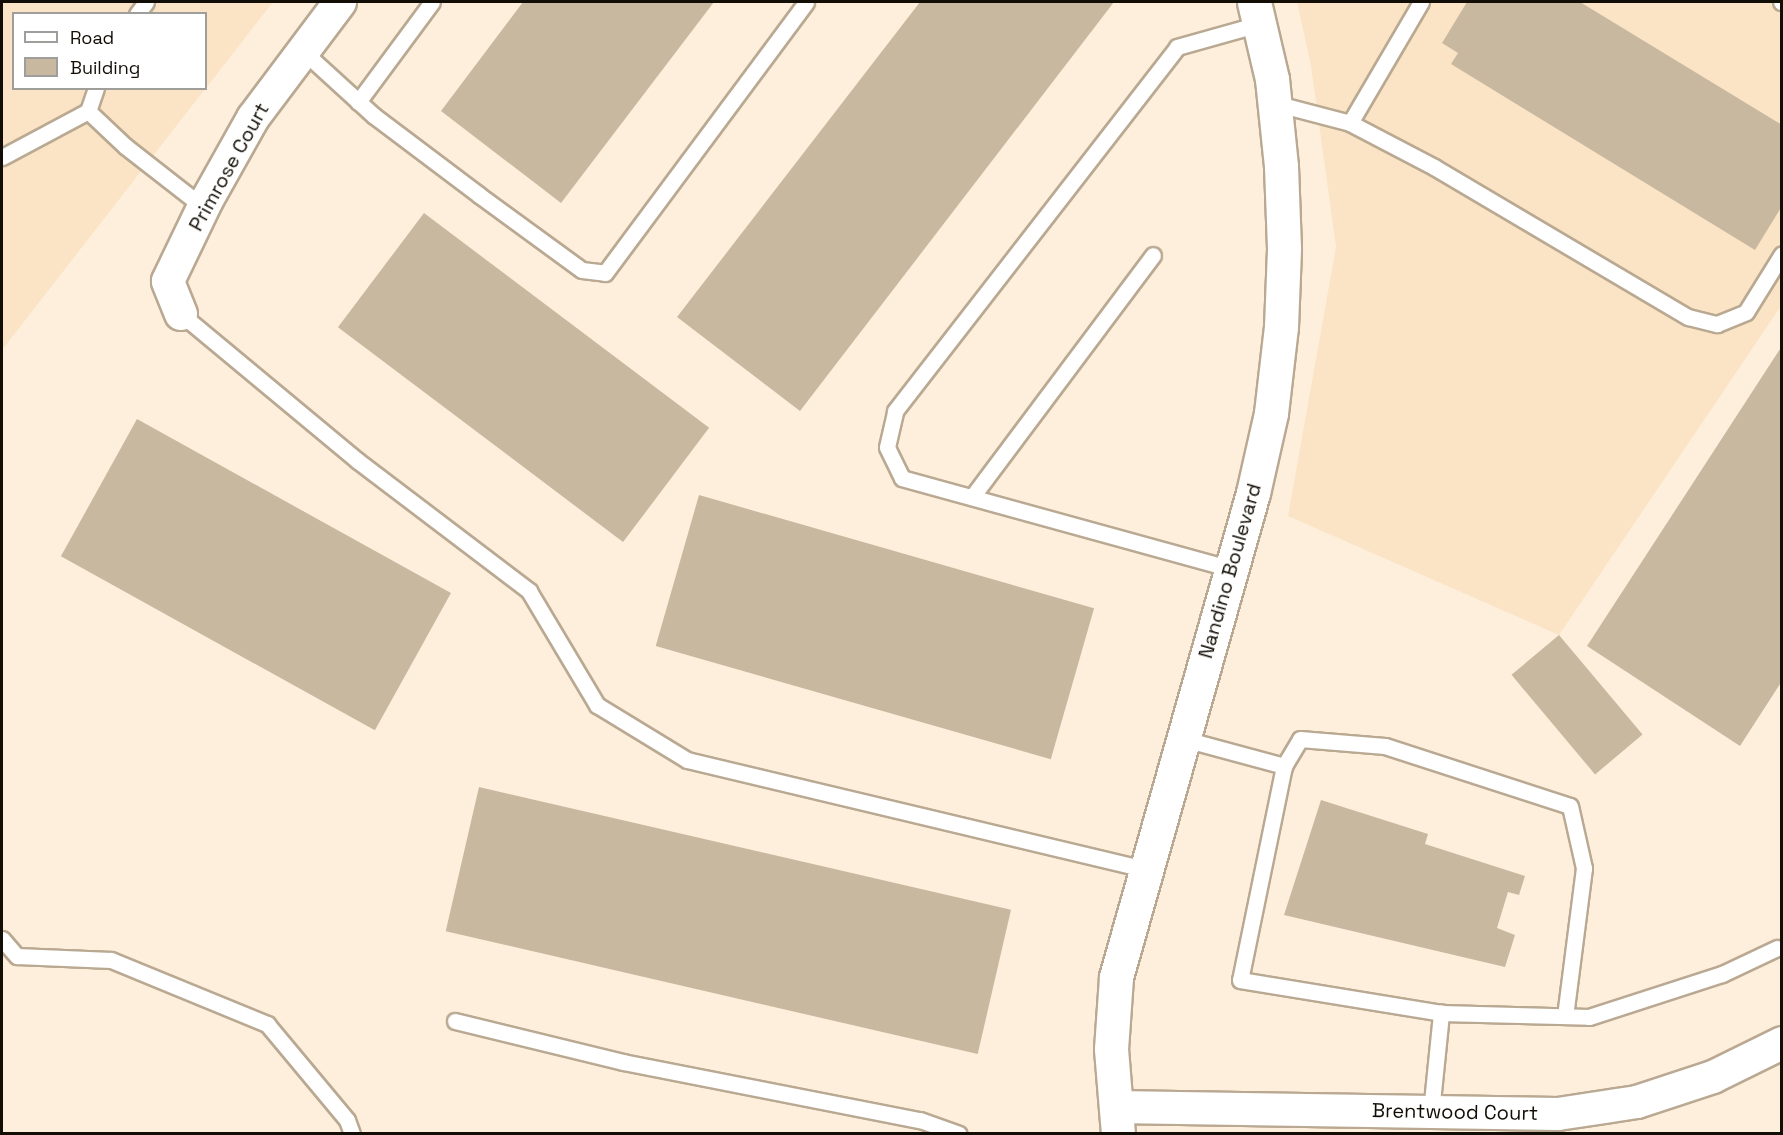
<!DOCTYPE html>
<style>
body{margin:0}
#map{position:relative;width:1783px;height:1135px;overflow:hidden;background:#feefdc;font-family:"Space Grotesk",sans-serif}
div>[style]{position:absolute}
.built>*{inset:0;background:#fae4c5}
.building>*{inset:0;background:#c9b8a0;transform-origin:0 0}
.roads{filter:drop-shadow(2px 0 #baa992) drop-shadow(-2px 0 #baa992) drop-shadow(0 2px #baa992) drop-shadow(0 -2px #baa992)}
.lane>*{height:15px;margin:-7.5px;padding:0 7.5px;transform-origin:7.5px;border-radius:7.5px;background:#fff}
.street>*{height:32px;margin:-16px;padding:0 16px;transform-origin:16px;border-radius:16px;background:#fff}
.secondary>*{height:33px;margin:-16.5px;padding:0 16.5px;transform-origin:16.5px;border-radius:16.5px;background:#fff}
span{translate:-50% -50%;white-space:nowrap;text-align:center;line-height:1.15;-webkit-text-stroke:5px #fff;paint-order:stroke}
.street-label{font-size:20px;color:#120d05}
.frame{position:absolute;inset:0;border:3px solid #120d05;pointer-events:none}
.legend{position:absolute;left:12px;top:12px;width:195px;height:78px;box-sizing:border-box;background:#fff;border:2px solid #a09e9b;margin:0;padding:8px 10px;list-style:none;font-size:18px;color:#120d05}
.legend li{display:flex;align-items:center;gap:12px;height:30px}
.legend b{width:30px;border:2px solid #a09e9b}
</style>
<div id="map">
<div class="built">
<div style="clip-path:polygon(2px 2px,273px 2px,206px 88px,206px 14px,14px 14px,14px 88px,205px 89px,2px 350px)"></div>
<div style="clip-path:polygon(1297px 2px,1781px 2px,1781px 306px,1559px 635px,1288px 516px,1336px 247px,1311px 66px)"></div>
</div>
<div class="building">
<div style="clip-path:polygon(523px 2px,714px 2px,561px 203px,441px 111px)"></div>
<div style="clip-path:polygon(920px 2px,1114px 2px,800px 411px,677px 317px)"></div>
<div style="clip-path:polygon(1467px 2px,1580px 2px,1782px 125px,1782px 206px,1755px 250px,1451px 64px,1458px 53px,1442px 43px)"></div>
<div style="left:424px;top:213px;width:357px;height:143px;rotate:37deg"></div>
<div style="clip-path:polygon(1782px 346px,1782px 681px,1740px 746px,1587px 646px)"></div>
<div style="left:137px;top:419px;width:359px;height:157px;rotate:29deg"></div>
<div style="left:699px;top:495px;width:411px;height:157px;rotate:16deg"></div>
<div style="left:1559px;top:635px;width:130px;height:62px;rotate:50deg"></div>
<div style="left:479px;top:787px;width:546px;height:148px;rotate:13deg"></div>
<div style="clip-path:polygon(1321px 800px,1428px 834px,1425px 844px,1525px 876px,1519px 895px,1508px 892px,1497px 928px,1515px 935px,1505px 967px,1284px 915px)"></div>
</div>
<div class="roads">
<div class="lane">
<div style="left:1781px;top:2px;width:1px"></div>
<div style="left:137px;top:14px;width:15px;rotate:-53deg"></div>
<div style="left:303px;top:51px;width:95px;rotate:42.4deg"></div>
<div style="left:373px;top:115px;width:133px;rotate:37deg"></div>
<div style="left:479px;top:195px;width:127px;rotate:36.1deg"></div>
<div style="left:582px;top:270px;width:23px;rotate:7deg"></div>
<div style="left:605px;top:273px;width:337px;rotate:-53.4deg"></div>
<div style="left:96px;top:88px;width:24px;rotate:109deg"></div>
<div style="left:88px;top:111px;width:51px;rotate:43.4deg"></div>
<div style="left:125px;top:146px;width:99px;rotate:38deg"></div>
<div style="left:358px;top:102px;width:124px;rotate:-53.5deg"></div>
<div style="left:1274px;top:103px;width:79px;rotate:14.7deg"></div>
<div style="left:1350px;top:123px;width:95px;rotate:27.6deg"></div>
<div style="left:1434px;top:167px;width:295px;rotate:30.6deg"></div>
<div style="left:1688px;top:317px;width:30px;rotate:14deg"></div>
<div style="left:1717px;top:324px;width:31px;rotate:-22deg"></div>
<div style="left:1746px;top:312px;width:68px;rotate:-58.2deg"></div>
<div style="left:1350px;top:123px;width:140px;rotate:-59.6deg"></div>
<div style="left:2px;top:157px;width:98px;rotate:-28.1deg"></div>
<div style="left:181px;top:314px;width:230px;rotate:39.7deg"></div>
<div style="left:358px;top:461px;width:215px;rotate:37.2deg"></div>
<div style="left:529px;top:591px;width:133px;rotate:59.2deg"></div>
<div style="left:597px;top:705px;width:105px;rotate:31.4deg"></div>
<div style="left:687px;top:760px;width:472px;rotate:13.4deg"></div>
<div style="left:972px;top:497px;width:302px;rotate:-53.2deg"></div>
<div style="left:1232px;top:569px;width:342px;rotate:-164.6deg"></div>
<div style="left:902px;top:478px;width:34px;rotate:-116deg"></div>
<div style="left:887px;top:447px;width:37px;rotate:-77deg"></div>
<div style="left:895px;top:411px;width:460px;rotate:-52.2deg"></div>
<div style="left:1177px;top:47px;width:85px;rotate:-15.7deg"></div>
<div style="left:1184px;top:739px;width:104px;rotate:15.1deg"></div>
<div style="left:1284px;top:766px;width:218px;rotate:101.6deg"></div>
<div style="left:1240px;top:980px;width:204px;rotate:9.3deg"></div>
<div style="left:1441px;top:1013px;width:148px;rotate:1.5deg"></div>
<div style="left:1589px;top:1017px;width:140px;rotate:-17.9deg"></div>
<div style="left:1722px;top:974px;width:61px;rotate:-25.3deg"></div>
<div style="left:1284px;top:766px;width:31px;rotate:-59deg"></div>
<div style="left:1300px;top:739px;width:85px;rotate:4.7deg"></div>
<div style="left:1385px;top:746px;width:194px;rotate:18deg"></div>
<div style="left:1570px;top:806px;width:64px;rotate:77.3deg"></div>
<div style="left:1584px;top:868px;width:149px;rotate:97.3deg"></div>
<div style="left:2px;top:939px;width:23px;rotate:49deg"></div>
<div style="left:17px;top:956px;width:94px;rotate:2.4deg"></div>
<div style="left:111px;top:960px;width:169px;rotate:22.3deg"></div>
<div style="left:267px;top:1024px;width:125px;rotate:50.2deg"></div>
<div style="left:347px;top:1120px;width:15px;rotate:70deg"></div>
<div style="left:455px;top:1021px;width:173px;rotate:13.7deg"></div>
<div style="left:623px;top:1062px;width:303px;rotate:11.1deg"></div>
<div style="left:920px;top:1120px;width:41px;rotate:19.7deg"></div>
<div style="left:1431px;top:1112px;width:100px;rotate:-84.2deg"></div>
</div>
<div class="street">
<div style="left:181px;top:314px;width:35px;rotate:-112deg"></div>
<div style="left:168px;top:281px;width:90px;rotate:-64.3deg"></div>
<div style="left:207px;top:200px;width:94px;rotate:-60.7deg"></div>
<div style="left:253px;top:118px;width:145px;rotate:-53.1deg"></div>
<div style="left:1116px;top:1107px;width:442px;rotate:0.9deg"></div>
<div style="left:1558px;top:1114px;width:80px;rotate:-8.6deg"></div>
<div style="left:1637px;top:1102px;width:80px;rotate:-18.2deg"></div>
<div style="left:1713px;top:1077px;width:77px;rotate:-26.2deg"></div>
</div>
<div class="secondary">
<div style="left:1118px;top:1134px;width:85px;rotate:-94.7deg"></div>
<div style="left:1111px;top:1049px;width:72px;rotate:-86deg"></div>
<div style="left:1116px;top:977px;width:503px;rotate:-74.2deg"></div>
<div style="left:1253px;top:493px;width:82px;rotate:-77.3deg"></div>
<div style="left:1271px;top:413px;width:87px;rotate:-83.4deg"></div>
<div style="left:1281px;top:327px;width:79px;rotate:-87.8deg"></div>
<div style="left:1284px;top:248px;width:82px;rotate:-92.1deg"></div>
<div style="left:1281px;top:166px;width:87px;rotate:-95.9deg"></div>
<div style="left:1272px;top:79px;width:79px;rotate:-103.2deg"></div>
</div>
</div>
<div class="street-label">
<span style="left:229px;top:167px;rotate:-61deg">Primrose Court</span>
<span style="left:1230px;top:571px;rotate:-74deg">Nandino Boulevard</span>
<span style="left:1455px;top:1112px;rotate:1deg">Brentwood Court</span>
</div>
<div class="frame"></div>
<ul class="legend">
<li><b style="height:8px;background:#fff"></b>Road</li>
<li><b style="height:16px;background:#c9b8a0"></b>Building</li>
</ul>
</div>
